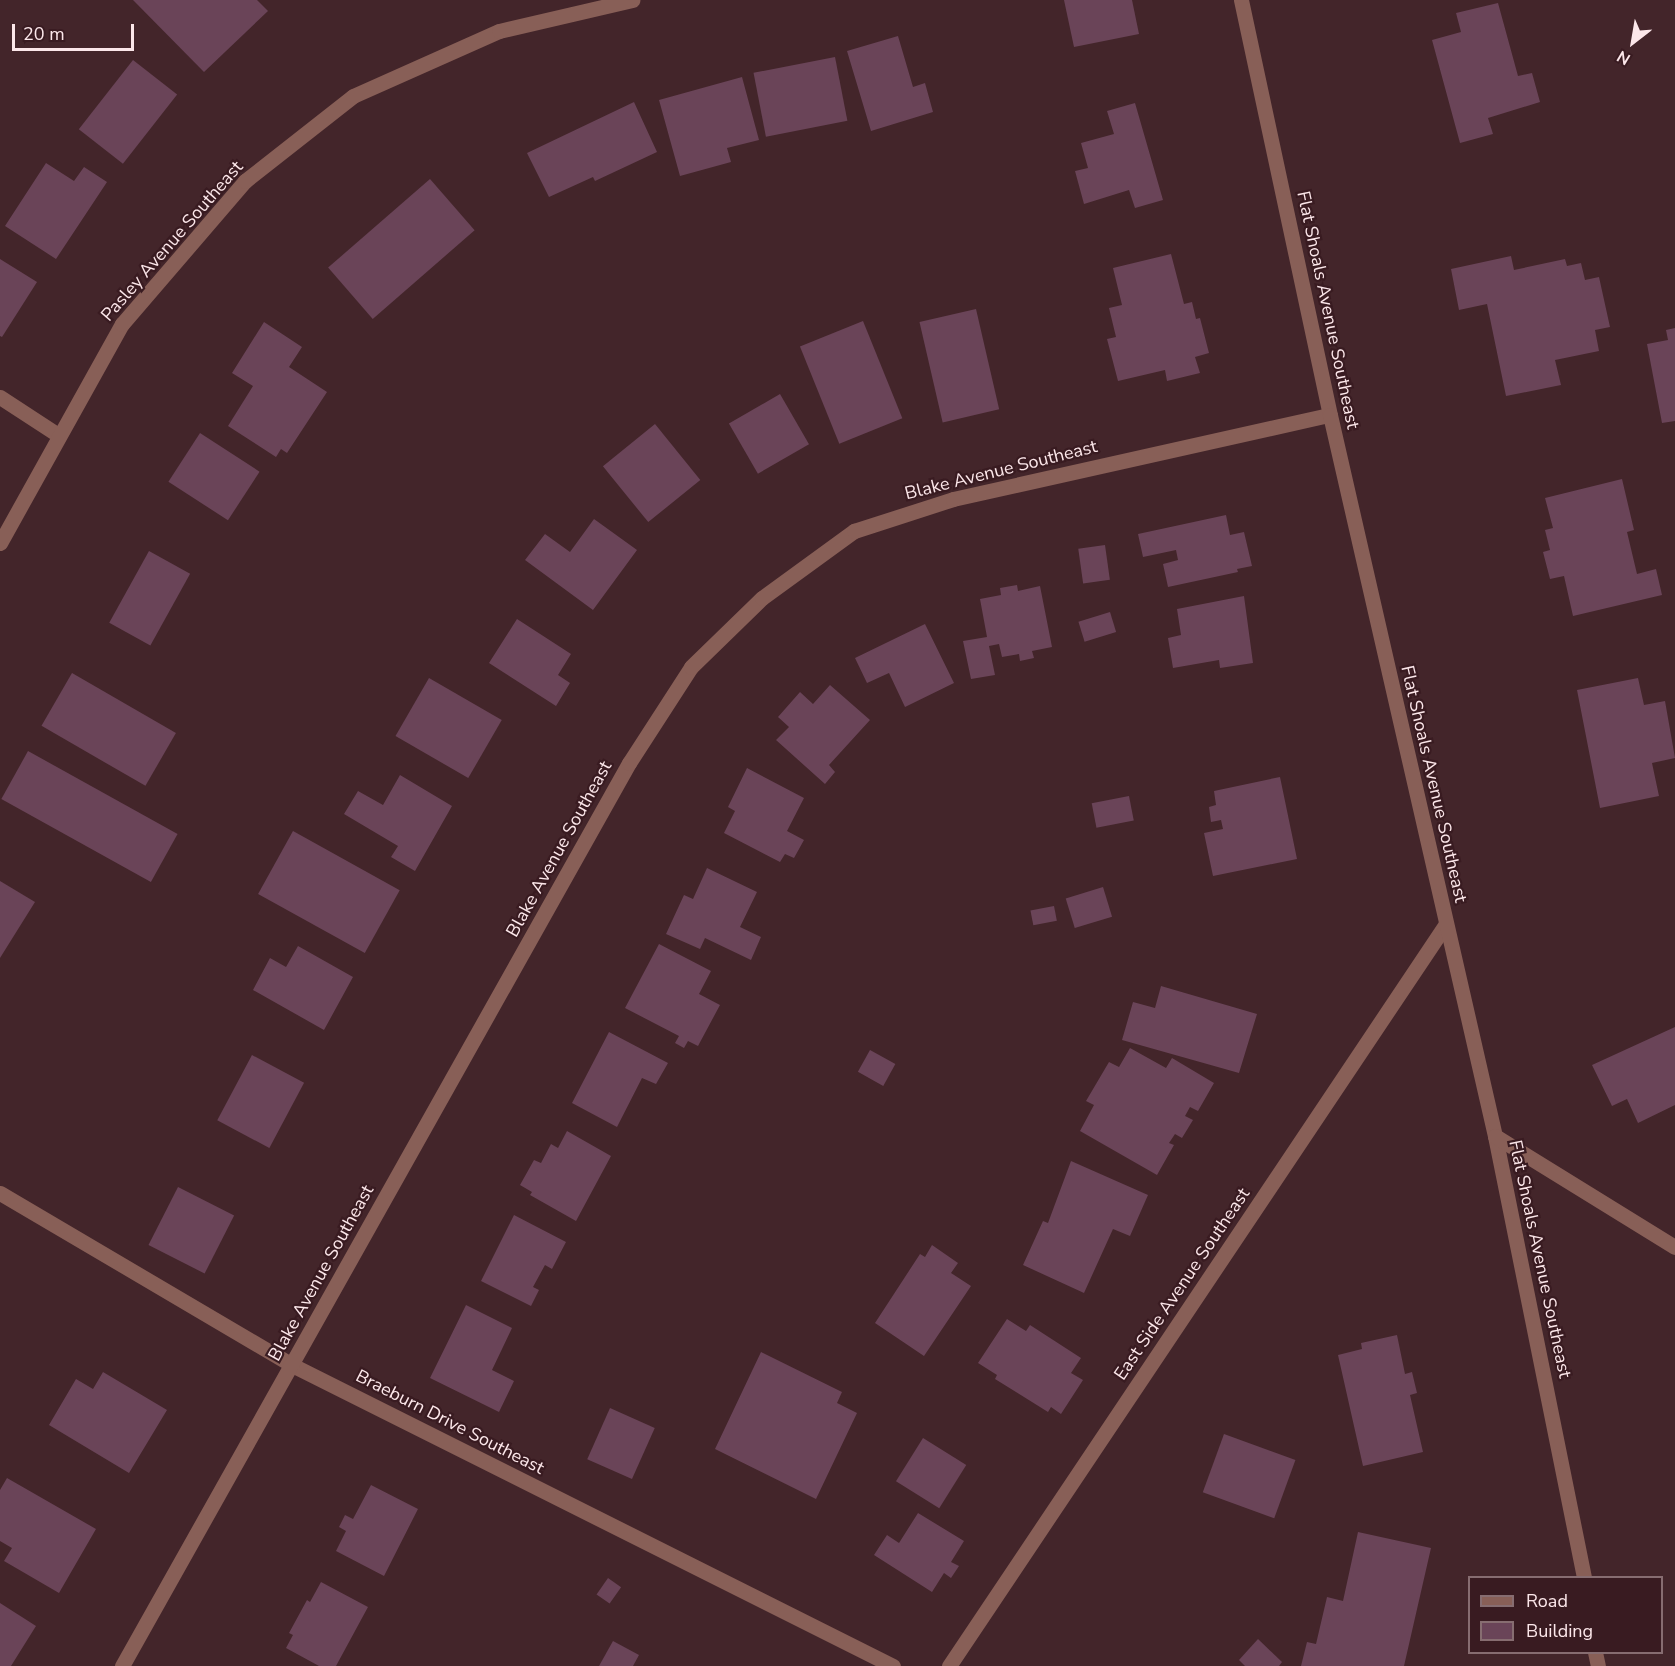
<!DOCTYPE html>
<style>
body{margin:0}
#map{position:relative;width:1675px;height:1666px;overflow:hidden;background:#43252a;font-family:"Nunito Sans",sans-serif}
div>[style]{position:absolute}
.building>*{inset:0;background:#6a4458;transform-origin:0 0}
.minor>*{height:15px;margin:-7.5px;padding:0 7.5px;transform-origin:7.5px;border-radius:7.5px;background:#885f57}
.tertiary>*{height:15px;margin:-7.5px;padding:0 7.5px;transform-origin:7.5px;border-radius:7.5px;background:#885f57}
span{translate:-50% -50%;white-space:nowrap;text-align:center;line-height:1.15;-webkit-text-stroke:4.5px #391b21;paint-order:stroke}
.street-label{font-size:18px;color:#fce7ea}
.legend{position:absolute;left:1468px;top:1576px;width:195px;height:78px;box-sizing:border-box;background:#391b21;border:2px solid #876d71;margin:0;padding:8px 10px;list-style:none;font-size:18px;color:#fce7ea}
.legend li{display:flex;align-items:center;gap:12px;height:30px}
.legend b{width:30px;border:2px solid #876d71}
.north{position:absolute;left:1603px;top:12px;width:60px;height:60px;-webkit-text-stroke:4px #391b21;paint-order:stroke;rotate:211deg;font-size:16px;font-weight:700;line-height:24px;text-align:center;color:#fce7ea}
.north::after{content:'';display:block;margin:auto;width:21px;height:27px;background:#fce7ea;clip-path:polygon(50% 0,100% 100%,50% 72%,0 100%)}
.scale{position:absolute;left:12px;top:24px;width:122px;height:27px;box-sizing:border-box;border:3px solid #fce7ea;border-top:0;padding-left:8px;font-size:18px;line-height:21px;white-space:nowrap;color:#fce7ea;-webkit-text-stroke:4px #391b21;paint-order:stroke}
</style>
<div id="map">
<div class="building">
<div style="clip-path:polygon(133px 0,257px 0,268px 11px,204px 72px)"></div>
<div style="clip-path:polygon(1064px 0,1132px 0,1139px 34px,1074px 47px)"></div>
<div style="clip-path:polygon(1498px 3px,1518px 76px,1532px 73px,1540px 102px,1488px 118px,1493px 134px,1460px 143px,1432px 40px,1461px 32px,1456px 13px)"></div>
<div style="clip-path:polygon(898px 36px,913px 87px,925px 83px,933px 112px,871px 131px,847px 51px)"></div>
<div style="left:835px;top:57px;width:65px;height:83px;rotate:79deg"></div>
<div style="left:133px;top:60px;width:56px;height:88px;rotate:38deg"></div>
<div style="clip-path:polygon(742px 77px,759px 140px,727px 148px,731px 162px,680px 176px,659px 100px)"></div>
<div style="clip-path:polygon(634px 102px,657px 152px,595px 181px,593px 177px,549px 197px,527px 153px)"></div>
<div style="clip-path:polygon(1135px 103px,1163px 200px,1135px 208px,1129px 190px,1084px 204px,1075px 171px,1088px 168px,1081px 143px,1114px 134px,1107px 111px)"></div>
<div style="clip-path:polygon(46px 163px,74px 181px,84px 167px,107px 182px,56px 259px,5px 226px)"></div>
<div style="left:430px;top:179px;width:68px;height:135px;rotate:49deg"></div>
<div style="clip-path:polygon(1171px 254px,1184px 304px,1192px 302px,1196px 319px,1200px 318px,1209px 353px,1195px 357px,1200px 373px,1167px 381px,1165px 370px,1118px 381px,1107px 339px,1116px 337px,1109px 308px,1122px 305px,1113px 268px)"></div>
<div style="clip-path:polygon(1511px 256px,1514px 270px,1565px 259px,1567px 266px,1581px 263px,1585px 280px,1599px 277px,1610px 327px,1595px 330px,1599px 351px,1555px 360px,1561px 385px,1506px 396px,1487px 304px,1459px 310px,1451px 269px)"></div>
<div style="clip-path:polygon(0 259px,37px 282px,2px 337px,0 336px)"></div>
<div style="left:976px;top:309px;width:103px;height:58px;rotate:77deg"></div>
<div style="left:863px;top:321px;width:105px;height:68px;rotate:68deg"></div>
<div style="clip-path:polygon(264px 322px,302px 347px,289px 367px,327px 392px,287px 453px,281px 449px,276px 457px,228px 426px,253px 386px,232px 373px)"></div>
<div style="clip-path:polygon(1675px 328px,1675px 421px,1662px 423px,1647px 344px,1668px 340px,1666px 330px)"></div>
<div style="left:780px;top:394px;width:58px;height:59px;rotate:60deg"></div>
<div style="left:655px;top:424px;width:72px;height:67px;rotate:51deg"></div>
<div style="left:200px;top:433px;width:71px;height:58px;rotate:33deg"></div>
<div style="clip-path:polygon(1622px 479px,1634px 530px,1627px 532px,1637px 574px,1656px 569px,1662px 595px,1573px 616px,1564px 576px,1550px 579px,1543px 552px,1550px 550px,1545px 530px,1553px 528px,1545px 498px)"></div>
<div style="clip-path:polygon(1226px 515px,1230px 535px,1244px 532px,1252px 566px,1237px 569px,1238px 572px,1168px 587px,1163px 564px,1178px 560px,1176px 550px,1143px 557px,1138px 534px)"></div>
<div style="clip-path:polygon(594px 519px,637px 550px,593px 610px,525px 560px,545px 534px,570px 552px)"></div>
<div style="left:1105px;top:545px;width:35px;height:27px;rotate:82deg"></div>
<div style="left:149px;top:551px;width:47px;height:82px;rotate:29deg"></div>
<div style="clip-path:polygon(1017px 585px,1018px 591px,1040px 586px,1052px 647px,1032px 651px,1034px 658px,1020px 661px,1019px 654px,1002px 657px,999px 644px,989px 646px,995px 675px,971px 679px,963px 641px,987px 637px,980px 599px,1001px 595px,1000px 588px)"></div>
<div style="clip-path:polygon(1244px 596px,1253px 663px,1220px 668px,1219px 660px,1173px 668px,1168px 638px,1181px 635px,1177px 609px)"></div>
<div style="left:1110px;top:612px;width:21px;height:33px;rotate:73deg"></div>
<div style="clip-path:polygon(517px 619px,571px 654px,558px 675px,570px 683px,556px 706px,489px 663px)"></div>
<div style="clip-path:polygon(925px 624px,954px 683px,905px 707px,889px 673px,867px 683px,855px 658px)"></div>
<div style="left:72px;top:673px;width:120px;height:61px;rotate:30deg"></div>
<div style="left:429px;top:678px;width:84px;height:67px;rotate:30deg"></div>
<div style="clip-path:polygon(1638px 678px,1644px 705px,1665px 701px,1675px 758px,1652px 763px,1659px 796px,1600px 808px,1577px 690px)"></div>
<div style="clip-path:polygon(830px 685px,870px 720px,829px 765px,835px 772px,825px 784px,776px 740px,789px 727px,778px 717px,800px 692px,813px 704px)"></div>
<div style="left:28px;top:751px;width:171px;height:55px;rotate:29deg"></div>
<div style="clip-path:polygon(747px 768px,804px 798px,787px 831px,804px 840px,794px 858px,785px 854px,780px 862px,724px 833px,735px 811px,728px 807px)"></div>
<div style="clip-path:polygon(400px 775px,452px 806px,415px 871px,391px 857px,398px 846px,344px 814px,358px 791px,383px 805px)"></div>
<div style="clip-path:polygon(1280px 777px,1297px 859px,1213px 876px,1204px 833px,1223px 829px,1221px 820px,1211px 822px,1209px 807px,1216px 805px,1214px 791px)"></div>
<div style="left:1129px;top:796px;width:25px;height:38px;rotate:79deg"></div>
<div style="left:293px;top:831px;width:122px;height:72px;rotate:29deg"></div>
<div style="clip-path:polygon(707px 868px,757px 892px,740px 927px,761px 937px,751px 960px,705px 938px,700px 949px,666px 934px,684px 895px,693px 899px)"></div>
<div style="clip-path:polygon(0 881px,35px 902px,0 958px)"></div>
<div style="left:1103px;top:887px;width:31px;height:39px;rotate:73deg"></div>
<div style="left:1054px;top:906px;width:15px;height:24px;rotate:79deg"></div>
<div style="clip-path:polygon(659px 944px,711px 971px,699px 994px,720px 1005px,698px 1046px,688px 1041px,684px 1048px,675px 1043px,679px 1036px,625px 1008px)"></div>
<div style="clip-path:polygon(298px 946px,353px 977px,324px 1030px,253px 990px,270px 958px,286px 967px)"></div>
<div style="clip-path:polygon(1161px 986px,1257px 1014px,1239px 1073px,1122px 1040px,1133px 1002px,1155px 1008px)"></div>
<div style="clip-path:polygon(1675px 1027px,1675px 1105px,1638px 1123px,1627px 1099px,1612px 1106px,1592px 1065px)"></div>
<div style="clip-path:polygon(609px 1032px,668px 1063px,656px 1084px,642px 1078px,617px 1127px,572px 1103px)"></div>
<div style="clip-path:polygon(1130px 1048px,1166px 1068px,1172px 1058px,1214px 1083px,1198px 1111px,1190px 1107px,1185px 1116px,1193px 1120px,1182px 1138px,1175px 1134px,1169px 1143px,1174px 1145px,1157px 1175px,1080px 1131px,1094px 1105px,1086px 1101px,1109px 1062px,1119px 1067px)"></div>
<div style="left:870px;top:1050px;width:29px;height:25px;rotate:29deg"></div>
<div style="left:252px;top:1055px;width:59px;height:74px;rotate:28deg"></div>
<div style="clip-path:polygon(567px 1131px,611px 1156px,576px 1221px,530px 1195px,532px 1192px,520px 1185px,534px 1160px,541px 1163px,551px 1144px,558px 1148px)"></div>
<div style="clip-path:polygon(1071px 1161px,1148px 1195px,1130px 1236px,1113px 1229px,1084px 1293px,1023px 1265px,1043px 1221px,1048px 1223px)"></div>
<div style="left:178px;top:1187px;width:63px;height:65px;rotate:27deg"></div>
<div style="clip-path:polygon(514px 1215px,566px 1242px,552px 1269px,545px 1265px,533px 1287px,539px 1290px,531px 1306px,481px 1281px)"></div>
<div style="clip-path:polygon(932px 1245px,958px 1263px,951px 1273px,971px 1286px,924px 1356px,875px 1323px,920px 1254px,925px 1257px)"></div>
<div style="clip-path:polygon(466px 1305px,512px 1328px,492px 1370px,514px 1381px,499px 1412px,430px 1378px)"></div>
<div style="clip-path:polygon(1007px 1319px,1026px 1331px,1030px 1325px,1081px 1358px,1071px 1373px,1083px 1380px,1061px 1414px,1051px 1407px,1048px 1412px,995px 1379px,997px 1375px,978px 1363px)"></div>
<div style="clip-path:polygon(1397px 1335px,1405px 1374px,1412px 1372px,1417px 1393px,1410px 1395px,1423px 1452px,1363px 1466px,1338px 1355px,1362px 1349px,1361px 1343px)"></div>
<div style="clip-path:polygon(761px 1352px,842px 1392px,837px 1403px,857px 1413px,816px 1499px,715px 1449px)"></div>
<div style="clip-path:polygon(103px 1372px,167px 1410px,129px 1473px,49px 1425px,76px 1379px,93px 1389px)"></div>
<div style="left:610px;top:1408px;width:49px;height:56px;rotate:24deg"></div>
<div style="left:1224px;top:1434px;width:76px;height:62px;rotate:20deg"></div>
<div style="left:923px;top:1438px;width:51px;height:51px;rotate:32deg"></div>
<div style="clip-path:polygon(7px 1478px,96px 1529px,59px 1593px,4px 1561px,12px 1548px,0 1541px,0 1490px)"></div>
<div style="clip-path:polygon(371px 1485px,418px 1509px,384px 1576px,336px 1551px,346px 1531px,339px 1527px,345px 1515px,353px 1519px)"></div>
<div style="clip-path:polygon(918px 1513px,964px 1541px,951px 1562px,959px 1566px,951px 1578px,944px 1573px,932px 1592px,874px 1555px,887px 1535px,899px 1543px)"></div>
<div style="clip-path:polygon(1358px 1532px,1431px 1548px,1404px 1666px,1301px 1666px,1307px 1642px,1316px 1644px,1327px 1597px,1343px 1601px)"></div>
<div style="left:608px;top:1578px;width:16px;height:20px;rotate:35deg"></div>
<div style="clip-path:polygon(321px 1582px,368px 1607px,336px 1666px,319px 1666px,286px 1648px,293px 1635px,289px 1633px,307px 1600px,310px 1602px)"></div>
<div style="clip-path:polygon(0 1603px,36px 1626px,11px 1666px,0 1666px)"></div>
<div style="clip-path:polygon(1258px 1639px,1282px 1662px,1279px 1666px,1245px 1666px,1239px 1660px)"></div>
<div style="clip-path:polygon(613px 1641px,639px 1655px,633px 1666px,599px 1666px)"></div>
</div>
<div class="minor">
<div style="left:0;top:397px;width:69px;rotate:33.2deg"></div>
<div style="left:0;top:543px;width:251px;rotate:-60.9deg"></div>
<div style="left:122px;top:324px;width:189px;rotate:-49.3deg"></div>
<div style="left:245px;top:181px;width:137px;rotate:-38.2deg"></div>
<div style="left:353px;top:96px;width:160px;rotate:-24deg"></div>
<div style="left:499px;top:31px;width:137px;rotate:-13.1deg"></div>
<div style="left:0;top:1193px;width:339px;rotate:30.5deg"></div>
<div style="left:292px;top:1365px;width:672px;rotate:26.6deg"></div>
<div style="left:122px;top:1666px;width:1036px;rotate:-60.69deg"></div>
<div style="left:629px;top:763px;width:114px;rotate:-57.1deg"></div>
<div style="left:691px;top:667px;width:99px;rotate:-44.2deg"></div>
<div style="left:762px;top:598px;width:114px;rotate:-36.1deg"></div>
<div style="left:854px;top:531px;width:104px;rotate:-17.9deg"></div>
<div style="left:953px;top:499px;width:386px;rotate:-12.6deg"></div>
<div style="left:949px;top:1666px;width:893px;rotate:-56.19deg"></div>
</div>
<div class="tertiary">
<div style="left:1241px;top:0;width:424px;rotate:77.9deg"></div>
<div style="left:1330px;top:415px;width:740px;rotate:77.11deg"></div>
<div style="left:1495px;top:1136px;width:451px;rotate:78.6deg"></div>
<div style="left:1495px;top:1136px;width:211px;rotate:31.7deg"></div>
<div style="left:1595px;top:1652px;width:14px;rotate:78deg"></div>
</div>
<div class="street-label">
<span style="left:172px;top:241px;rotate:-49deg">Pasley Avenue Southeast</span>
<span style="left:1328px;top:310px;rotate:78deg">Flat Shoals Avenue Southeast</span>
<span style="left:1001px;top:470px;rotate:-14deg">Blake Avenue Southeast</span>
<span style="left:1434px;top:784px;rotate:77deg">Flat Shoals Avenue Southeast</span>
<span style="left:559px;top:849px;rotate:-61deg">Blake Avenue Southeast</span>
<span style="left:1540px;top:1259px;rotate:78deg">Flat Shoals Avenue Southeast</span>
<span style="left:321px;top:1273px;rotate:-61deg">Blake Avenue Southeast</span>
<span style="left:1182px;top:1284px;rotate:-56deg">East Side Avenue Southeast</span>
<span style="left:450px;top:1422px;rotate:27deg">Braeburn Drive Southeast</span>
</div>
<ul class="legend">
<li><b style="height:8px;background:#885f57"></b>Road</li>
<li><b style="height:16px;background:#6a4458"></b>Building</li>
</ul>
<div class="north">N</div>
<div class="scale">20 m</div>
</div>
